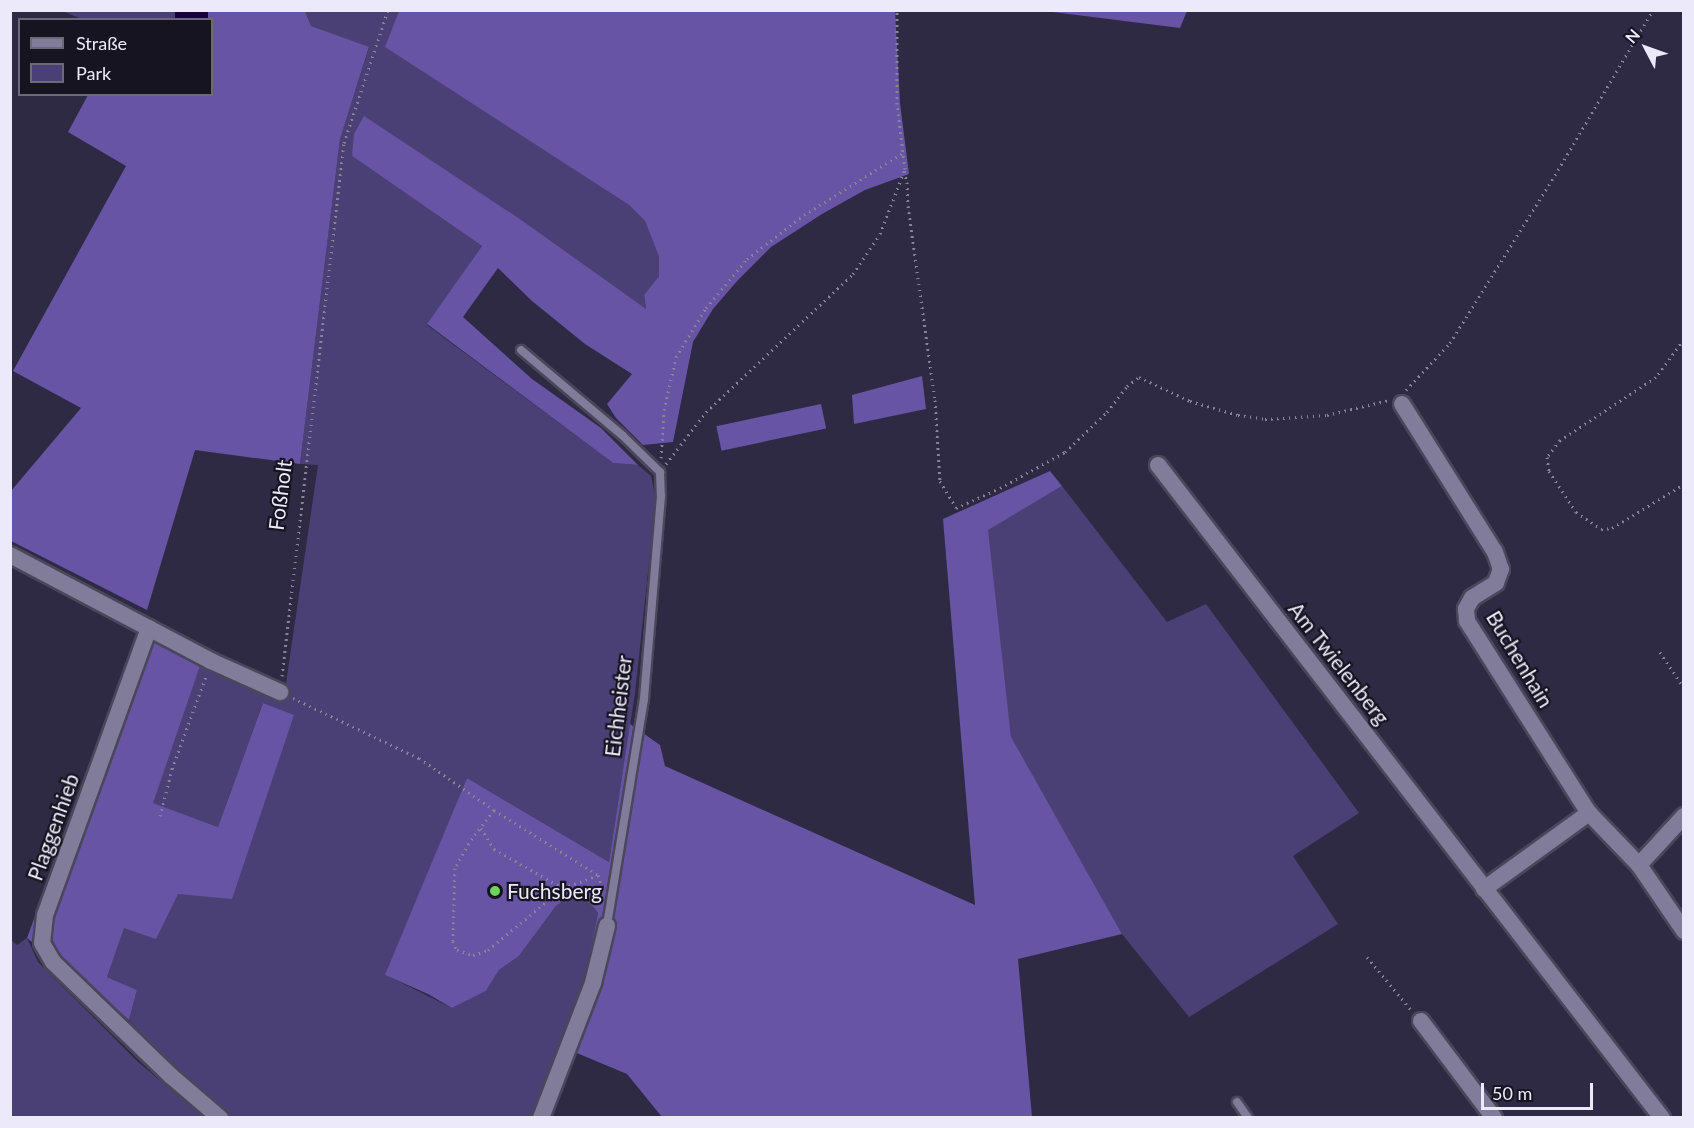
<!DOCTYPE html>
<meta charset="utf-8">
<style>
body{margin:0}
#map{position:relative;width:1694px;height:1128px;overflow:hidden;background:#2e2a43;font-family:Lato,sans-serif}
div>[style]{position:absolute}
.green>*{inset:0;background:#4b4075}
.forest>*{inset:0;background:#6754a4;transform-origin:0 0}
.water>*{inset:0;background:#17013a;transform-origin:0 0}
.path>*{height:3px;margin-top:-1.5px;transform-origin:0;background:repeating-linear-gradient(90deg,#878498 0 1.5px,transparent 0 6px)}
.roads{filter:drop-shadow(2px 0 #4a465b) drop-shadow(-2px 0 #4a465b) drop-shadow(0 2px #4a465b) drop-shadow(0 -2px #4a465b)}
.service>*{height:8px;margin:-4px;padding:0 4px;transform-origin:4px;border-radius:4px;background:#807c9a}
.minor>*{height:16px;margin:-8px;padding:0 8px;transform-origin:8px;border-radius:8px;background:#807c9a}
.dots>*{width:16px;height:16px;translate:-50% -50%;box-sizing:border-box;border:3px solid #161420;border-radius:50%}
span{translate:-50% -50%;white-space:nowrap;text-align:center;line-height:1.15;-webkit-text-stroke:4.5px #161420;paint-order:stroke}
.street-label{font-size:21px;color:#eceafa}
.poi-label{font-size:21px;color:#eceafa}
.left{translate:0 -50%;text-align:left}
.frame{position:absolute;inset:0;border:12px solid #eceafa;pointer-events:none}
.legend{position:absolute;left:18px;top:18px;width:195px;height:78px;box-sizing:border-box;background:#161420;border:2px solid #6c6a77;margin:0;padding:8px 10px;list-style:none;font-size:18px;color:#eceafa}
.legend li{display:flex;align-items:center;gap:12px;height:30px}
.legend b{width:30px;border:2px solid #6c6a77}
.north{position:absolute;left:1616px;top:18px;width:60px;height:60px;-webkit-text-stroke:4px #161420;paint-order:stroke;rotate:311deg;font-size:16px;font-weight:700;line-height:24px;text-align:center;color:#eceafa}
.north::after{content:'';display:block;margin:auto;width:21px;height:27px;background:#eceafa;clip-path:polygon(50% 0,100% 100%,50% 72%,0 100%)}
.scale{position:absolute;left:1481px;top:1083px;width:112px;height:27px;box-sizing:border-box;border:3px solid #eceafa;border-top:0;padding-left:8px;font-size:18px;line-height:21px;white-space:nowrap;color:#eceafa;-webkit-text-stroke:4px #161420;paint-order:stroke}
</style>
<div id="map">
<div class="green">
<div style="clip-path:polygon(62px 11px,175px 11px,175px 19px,82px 19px)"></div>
<div style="clip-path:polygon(305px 11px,399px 11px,386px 47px,629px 205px,645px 221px,659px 257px,659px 276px,644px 295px,646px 310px,520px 219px,364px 117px,352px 156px,482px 246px,427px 325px,613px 463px,638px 465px,651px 476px,656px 499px,635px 693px,609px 862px,467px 778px,386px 975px,452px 1008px,486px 991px,499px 970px,519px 956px,556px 906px,579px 888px,598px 913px,583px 987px,532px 1117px,233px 1118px,172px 1066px,129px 1020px,137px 990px,107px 977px,124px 927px,178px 894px,294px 716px,263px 703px,218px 827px,152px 803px,201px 663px,284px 697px,318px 465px,300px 464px,340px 138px,369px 48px,311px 26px)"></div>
<div style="clip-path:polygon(1062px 486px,1167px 622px,1206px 604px,1359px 813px,1293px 856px,1338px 924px,1189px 1017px,1122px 934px,1011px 738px,987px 530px)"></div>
<div style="clip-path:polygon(27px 938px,38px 962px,137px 1061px,203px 1117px,11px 1117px,11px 940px,17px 945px)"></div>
</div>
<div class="forest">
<div style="clip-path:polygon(208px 11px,305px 11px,311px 26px,369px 47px,340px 139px,300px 464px,195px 450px,147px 610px,11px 541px,11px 491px,81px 408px,13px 371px,126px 166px,68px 132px,88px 95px,212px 94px,212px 20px,207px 19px)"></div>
<div style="clip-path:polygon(399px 11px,895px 11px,900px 103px,909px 174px,865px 190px,822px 214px,771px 247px,738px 280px,713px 309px,693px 342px,673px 442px,643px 445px,616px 418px,607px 404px,632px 374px,585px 344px,532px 301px,498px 268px,463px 317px,532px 379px,601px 428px,638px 465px,613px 463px,427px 324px,482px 246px,352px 156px,354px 134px,364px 116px,520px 219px,646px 309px,644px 295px,659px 276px,659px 257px,645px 221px,629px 205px,385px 47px)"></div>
<div style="clip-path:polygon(1045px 11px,1187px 11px,1180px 28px)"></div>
<div style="clip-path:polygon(922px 376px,926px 409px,854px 424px,852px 395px)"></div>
<div style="left:821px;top:404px;width:25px;height:107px;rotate:78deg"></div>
<div style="clip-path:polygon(1050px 471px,1062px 486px,988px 530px,1011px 737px,1122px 934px,1018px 959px,1032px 1117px,662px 1117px,627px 1074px,560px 1046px,583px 987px,598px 913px,579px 889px,556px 906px,519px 956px,499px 970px,486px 991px,452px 1008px,428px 994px,385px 975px,467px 778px,609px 862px,630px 724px,660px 745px,665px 766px,975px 905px,943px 519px)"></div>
<div style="clip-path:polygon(139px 631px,201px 663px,153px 803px,218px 827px,263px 703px,294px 715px,232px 899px,178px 894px,156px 939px,124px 928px,107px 977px,137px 990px,129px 1020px,27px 938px)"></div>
</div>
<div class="water">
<div style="left:175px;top:11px;width:33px;height:8px"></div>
</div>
<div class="path">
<div style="left:904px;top:171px;width:11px;rotate:75deg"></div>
<div style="left:907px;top:182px;width:24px;rotate:88deg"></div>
<div style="left:908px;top:206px;width:196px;rotate:82.1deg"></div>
<div style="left:935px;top:400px;width:81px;rotate:86.5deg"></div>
<div style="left:940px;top:481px;width:31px;rotate:59deg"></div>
<div style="left:956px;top:508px;width:48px;rotate:-24.4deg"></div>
<div style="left:1000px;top:488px;width:74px;rotate:-29deg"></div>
<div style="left:1065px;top:452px;width:58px;rotate:-43.6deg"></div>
<div style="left:1107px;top:412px;width:33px;rotate:-52deg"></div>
<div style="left:1127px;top:386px;width:15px;rotate:-37deg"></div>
<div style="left:1139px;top:377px;width:56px;rotate:25.2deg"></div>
<div style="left:1190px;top:401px;width:50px;rotate:16.3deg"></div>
<div style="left:1238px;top:415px;width:27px;rotate:8deg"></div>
<div style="left:1265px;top:419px;width:62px;rotate:-3.7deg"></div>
<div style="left:1327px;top:415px;width:64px;rotate:-13.6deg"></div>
<div style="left:1684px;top:339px;width:47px;rotate:126.4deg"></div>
<div style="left:1656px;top:377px;width:115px;rotate:146.7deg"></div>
<div style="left:1560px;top:440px;width:21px;rotate:127deg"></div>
<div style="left:1547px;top:457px;width:14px;rotate:82deg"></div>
<div style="left:1549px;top:471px;width:49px;rotate:56.6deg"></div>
<div style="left:1576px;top:512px;width:30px;rotate:34deg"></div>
<div style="left:1601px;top:529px;width:11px;rotate:-5deg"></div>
<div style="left:1612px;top:528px;width:84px;rotate:-31.4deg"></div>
<div style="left:1406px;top:390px;width:64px;rotate:-46.9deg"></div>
<div style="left:1450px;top:343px;width:204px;rotate:-58deg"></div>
<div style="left:1558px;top:170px;width:186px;rotate:-59.3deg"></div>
<div style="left:661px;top:458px;width:48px;rotate:-86.4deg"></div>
<div style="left:664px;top:410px;width:54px;rotate:-77.2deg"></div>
<div style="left:676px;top:357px;width:57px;rotate:-58.5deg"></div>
<div style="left:706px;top:308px;width:64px;rotate:-50.1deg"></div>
<div style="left:747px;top:259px;width:72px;rotate:-37.7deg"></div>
<div style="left:804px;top:215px;width:117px;rotate:-32.1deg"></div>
<div style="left:666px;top:464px;width:66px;rotate:-52.4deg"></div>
<div style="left:706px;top:412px;width:202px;rotate:-43.2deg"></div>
<div style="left:853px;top:274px;width:48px;rotate:-56deg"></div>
<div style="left:880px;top:234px;width:70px;rotate:-69deg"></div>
<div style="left:905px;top:169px;width:65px;rotate:-97deg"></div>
<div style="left:897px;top:104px;width:94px;rotate:-90deg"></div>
<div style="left:1660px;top:652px;width:43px;rotate:56.3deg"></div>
<div style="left:282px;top:676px;width:537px;rotate:-83.37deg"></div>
<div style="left:344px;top:143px;width:140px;rotate:-71.7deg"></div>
<div style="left:293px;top:698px;width:140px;rotate:25.5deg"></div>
<div style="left:419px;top:758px;width:91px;rotate:34.7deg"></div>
<div style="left:494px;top:810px;width:123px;rotate:32deg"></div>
<div style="left:598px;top:875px;width:12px;rotate:70deg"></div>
<div style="left:494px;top:810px;width:36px;rotate:128deg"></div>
<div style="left:472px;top:838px;width:34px;rotate:120deg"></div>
<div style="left:455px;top:868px;width:73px;rotate:91.6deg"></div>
<div style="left:453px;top:941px;width:10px;rotate:66deg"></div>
<div style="left:457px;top:950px;width:17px;rotate:17deg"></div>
<div style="left:473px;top:955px;width:16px;rotate:-18deg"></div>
<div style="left:488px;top:950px;width:97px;rotate:-39.6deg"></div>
<div style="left:160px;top:816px;width:49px;rotate:-75.7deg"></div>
<div style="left:172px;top:769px;width:99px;rotate:-69.9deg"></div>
<div style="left:481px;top:828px;width:25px;rotate:58deg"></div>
<div style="left:494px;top:849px;width:79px;rotate:29.5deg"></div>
<div style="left:563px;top:888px;width:37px;rotate:-20deg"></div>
<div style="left:1367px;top:957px;width:70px;rotate:50.2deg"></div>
</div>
<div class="roads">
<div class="service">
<div style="left:521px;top:350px;width:133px;rotate:40.1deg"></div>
<div style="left:623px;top:436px;width:52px;rotate:44.2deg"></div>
<div style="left:660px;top:472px;width:24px;rotate:88deg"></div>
<div style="left:661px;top:496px;width:204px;rotate:94.8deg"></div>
<div style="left:644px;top:699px;width:230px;rotate:99.3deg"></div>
<div style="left:1237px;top:1102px;width:19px;rotate:55deg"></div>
</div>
<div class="minor">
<div style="left:1402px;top:404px;width:175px;rotate:57.9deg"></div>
<div style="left:1495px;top:552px;width:18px;rotate:71deg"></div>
<div style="left:1501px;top:569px;width:15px;rotate:110deg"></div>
<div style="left:1496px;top:583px;width:28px;rotate:148deg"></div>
<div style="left:1472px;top:598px;width:13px;rotate:119deg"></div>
<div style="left:1466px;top:609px;width:12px;rotate:85deg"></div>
<div style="left:1467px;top:621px;width:227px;rotate:57.6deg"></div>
<div style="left:1589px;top:813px;width:72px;rotate:46.1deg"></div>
<div style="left:1639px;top:865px;width:80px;rotate:55.7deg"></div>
<div style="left:1158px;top:465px;width:825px;rotate:52.34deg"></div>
<div style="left:10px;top:555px;width:227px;rotate:27.8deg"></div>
<div style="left:211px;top:661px;width:76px;rotate:24.2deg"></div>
<div style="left:149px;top:628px;width:305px;rotate:109.9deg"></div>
<div style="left:45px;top:915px;width:28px;rotate:96deg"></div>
<div style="left:42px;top:943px;width:22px;rotate:60deg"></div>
<div style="left:53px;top:962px;width:164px;rotate:44deg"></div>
<div style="left:171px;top:1076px;width:65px;rotate:40.6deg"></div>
<div style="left:1639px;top:865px;width:67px;rotate:-47.4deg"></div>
<div style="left:1484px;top:889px;width:130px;rotate:-35.9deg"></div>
<div style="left:1421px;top:1021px;width:121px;rotate:53deg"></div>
<div style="left:541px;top:1118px;width:145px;rotate:-68.9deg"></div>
<div style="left:593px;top:983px;width:59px;rotate:-76.2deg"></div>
</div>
</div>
<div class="dots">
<div style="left:495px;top:891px;background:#6ed360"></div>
</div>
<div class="street-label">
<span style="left:280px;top:495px;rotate:-83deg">Foßholt</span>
<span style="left:1520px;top:659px;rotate:59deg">Buchenhain</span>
<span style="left:1339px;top:663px;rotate:52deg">Am Twielenberg</span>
<span style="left:618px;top:706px;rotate:-83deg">Eichheister</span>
<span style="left:53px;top:827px;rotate:-70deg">Plaggenhieb</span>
</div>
<div class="poi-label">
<span class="left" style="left:507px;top:891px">Fuchsberg</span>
</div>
<div class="frame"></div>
<ul class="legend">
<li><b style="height:8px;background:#807c9a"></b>Straße</li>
<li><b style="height:16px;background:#4b4075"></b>Park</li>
</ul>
<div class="north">N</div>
<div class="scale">50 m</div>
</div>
